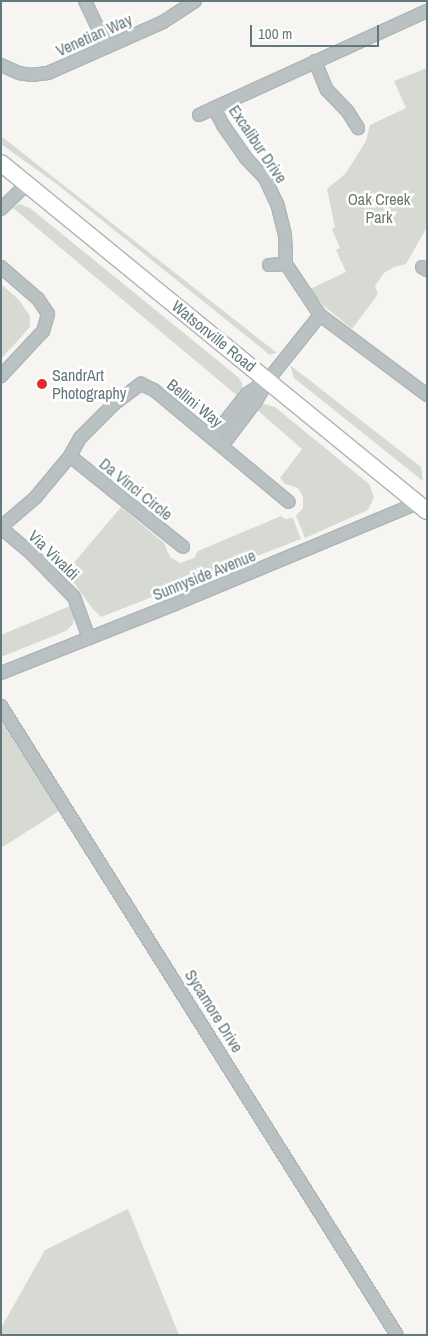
<!DOCTYPE html>
<style>
body{margin:0}
#map{position:relative;width:428px;height:1336px;overflow:hidden;background:#f6f5f2;font-family:"Archivo Narrow",sans-serif}
div>[style]{position:absolute}
.green>*{inset:0;background:#d7dad2}
.roads{filter:drop-shadow(1px 0 #aeb5b7) drop-shadow(-1px 0 #aeb5b7) drop-shadow(0 1px #aeb5b7) drop-shadow(0 -1px #aeb5b7)}
.minor>*{height:12px;margin:-6px;padding:0 6px;transform-origin:6px;border-radius:6px;background:#bac1c2}
.major>*{height:16px;margin:-8px;padding:0 8px;transform-origin:8px;border-radius:8px;background:#fff}
.dots>*{width:14px;height:14px;translate:-50% -50%;box-sizing:border-box;border:2px solid #fff;border-radius:50%}
span{translate:-50% -50%;white-space:nowrap;text-align:center;line-height:1.15;-webkit-text-stroke:5px #fff;paint-order:stroke}
.street-label{font-size:16px;color:#62787c}
.park-label{font-size:16px;color:#6e7a64}
.poi-label{font-size:16px;color:#62787c}
.left{translate:0 -50%;text-align:left}
.frame{position:absolute;inset:0;border:2px solid #62787c;pointer-events:none}
.scale{position:absolute;left:250px;top:25px;width:129px;height:22px;box-sizing:border-box;border:2px solid #62787c;border-top:0;padding-left:6px;font-size:15px;line-height:18px;white-space:nowrap;color:#62787c;-webkit-text-stroke:4px #fff;paint-order:stroke}
</style>
<div id="map">
<div class="green">
<div style="clip-path:polygon(427px 68px,427px 227px,406px 264px,394px 267px,384px 273px,375px 286px,378px 294px,352px 329px,324px 306px,310px 289px,346px 272px,336px 250px,340px 248px,332px 229px,335px 227px,327px 189px,346px 173px,366px 141px,370px 125px,406px 108px,394px 81px)"></div>
<div style="clip-path:polygon(1px 136px,277px 353px,269px 355px,265px 351px,58px 185px,1px 144px)"></div>
<div style="clip-path:polygon(19px 204px,30px 208px,238px 377px,242px 383px,243px 391px,240px 398px,13px 208px)"></div>
<div style="clip-path:polygon(1px 284px,19px 300px,30px 316px,30px 327px,1px 359px)"></div>
<div style="clip-path:polygon(290px 365px,421px 467px,423px 481px,294px 378px)"></div>
<div style="clip-path:polygon(264px 404px,275px 407px,369px 484px,374px 497px,368px 510px,305px 538px,296px 516px,303px 508px,303px 497px,298px 488px,285px 484px,280px 478px,302px 449px,255px 408px)"></div>
<div style="clip-path:polygon(121px 507px,164px 543px,170px 557px,180px 563px,194px 558px,198px 551px,281px 516px,285px 519px,293px 518px,301px 539px,101px 617px,92px 608px,66px 572px)"></div>
<div style="clip-path:polygon(70px 606px,74px 617px,73px 624px,66px 631px,1px 657px,1px 635px)"></div>
<div style="clip-path:polygon(1px 720px,59px 811px,1px 848px)"></div>
<div style="clip-path:polygon(128px 1209px,179px 1335px,1px 1335px,1px 1328px,45px 1250px)"></div>
</div>
<div class="roads">
<div class="minor">
<div style="left:85px;top:1px;width:51px;rotate:64.4deg"></div>
<div style="left:315px;top:61px;width:31px;rotate:68deg"></div>
<div style="left:327px;top:90px;width:30px;rotate:46deg"></div>
<div style="left:348px;top:112px;width:19px;rotate:58deg"></div>
<div style="left:1px;top:65px;width:20px;rotate:24deg"></div>
<div style="left:19px;top:73px;width:12px;rotate:9deg"></div>
<div style="left:31px;top:75px;width:17px;rotate:-7deg"></div>
<div style="left:48px;top:73px;width:126px;rotate:-23.9deg"></div>
<div style="left:163px;top:22px;width:38px;rotate:-33deg"></div>
<div style="left:199px;top:115px;width:17px;rotate:-25deg"></div>
<div style="left:1px;top:209px;width:36px;rotate:-44deg"></div>
<div style="left:269px;top:265px;width:17px;rotate:-3deg"></div>
<div style="left:1px;top:267px;width:49px;rotate:40.9deg"></div>
<div style="left:38px;top:299px;width:18px;rotate:56deg"></div>
<div style="left:48px;top:314px;width:18px;rotate:106deg"></div>
<div style="left:43px;top:331px;width:62px;rotate:133deg"></div>
<div style="left:422px;top:267px;width:6px;rotate:31deg"></div>
<div style="left:320px;top:315px;width:134px;rotate:36.8deg"></div>
<div style="left:212px;top:438px;width:56px;rotate:-51.5deg"></div>
<div style="left:247px;top:394px;width:23px;rotate:-34deg"></div>
<div style="left:222px;top:446px;width:56px;rotate:-52.9deg"></div>
<div style="left:256px;top:401px;width:24px;rotate:-60deg"></div>
<div style="left:268px;top:380px;width:83px;rotate:-51.3deg"></div>
<div style="left:320px;top:315px;width:61px;rotate:-123.7deg"></div>
<div style="left:286px;top:264px;width:29px;rotate:-92deg"></div>
<div style="left:285px;top:235px;width:32px;rotate:-104deg"></div>
<div style="left:277px;top:204px;width:29px;rotate:-115deg"></div>
<div style="left:265px;top:178px;width:28px;rotate:-134deg"></div>
<div style="left:246px;top:158px;width:40px;rotate:-124.9deg"></div>
<div style="left:223px;top:125px;width:19px;rotate:-118deg"></div>
<div style="left:214px;top:108px;width:234px;rotate:-24.5deg"></div>
<div style="left:70px;top:456px;width:145px;rotate:38.8deg"></div>
<div style="left:1px;top:527px;width:45px;rotate:-40.5deg"></div>
<div style="left:35px;top:498px;width:55px;rotate:-50.2deg"></div>
<div style="left:70px;top:456px;width:21px;rotate:-61deg"></div>
<div style="left:80px;top:438px;width:48px;rotate:-45deg"></div>
<div style="left:114px;top:404px;width:34px;rotate:-37deg"></div>
<div style="left:141px;top:384px;width:14px;rotate:25deg"></div>
<div style="left:154px;top:390px;width:175px;rotate:39.7deg"></div>
<div style="left:1px;top:528px;width:40px;rotate:40deg"></div>
<div style="left:32px;top:554px;width:60px;rotate:45.7deg"></div>
<div style="left:74px;top:597px;width:44px;rotate:69.9deg"></div>
<div style="left:1px;top:673px;width:187px;rotate:-21.6deg"></div>
<div style="left:175px;top:604px;width:263px;rotate:-22.6deg"></div>
<div style="left:1px;top:706px;width:743px;rotate:57.81deg"></div>
</div>
<div class="major">
<div style="left:1px;top:163px;width:550px;rotate:39.25deg"></div>
</div>
</div>
<div class="dots">
<div style="left:42px;top:384px;background:#dd2b31"></div>
</div>
<div class="street-label">
<span style="left:94px;top:35px;rotate:-24deg">Venetian Way</span>
<span style="left:258px;top:144px;rotate:56deg">Excalibur Drive</span>
<span style="left:214px;top:336px;rotate:39deg">Watsonville Road</span>
<span style="left:195px;top:403px;rotate:39deg">Bellini Way</span>
<span style="left:136px;top:489px;rotate:39deg">Da Vinci Circle</span>
<span style="left:54px;top:555px;rotate:44deg">Via Vivaldi</span>
<span style="left:204px;top:575px;rotate:-22deg">Sunnyside Avenue</span>
<span style="left:214px;top:1011px;rotate:58deg">Sycamore Drive</span>
</div>
<div class="park-label">
<span style="left:379px;top:208px">Oak Creek<br>Park</span>
</div>
<div class="poi-label">
<span class="left" style="left:52px;top:384px">SandrArt<br>Photography</span>
</div>
<div class="frame"></div>
<div class="scale">100 m</div>
</div>
